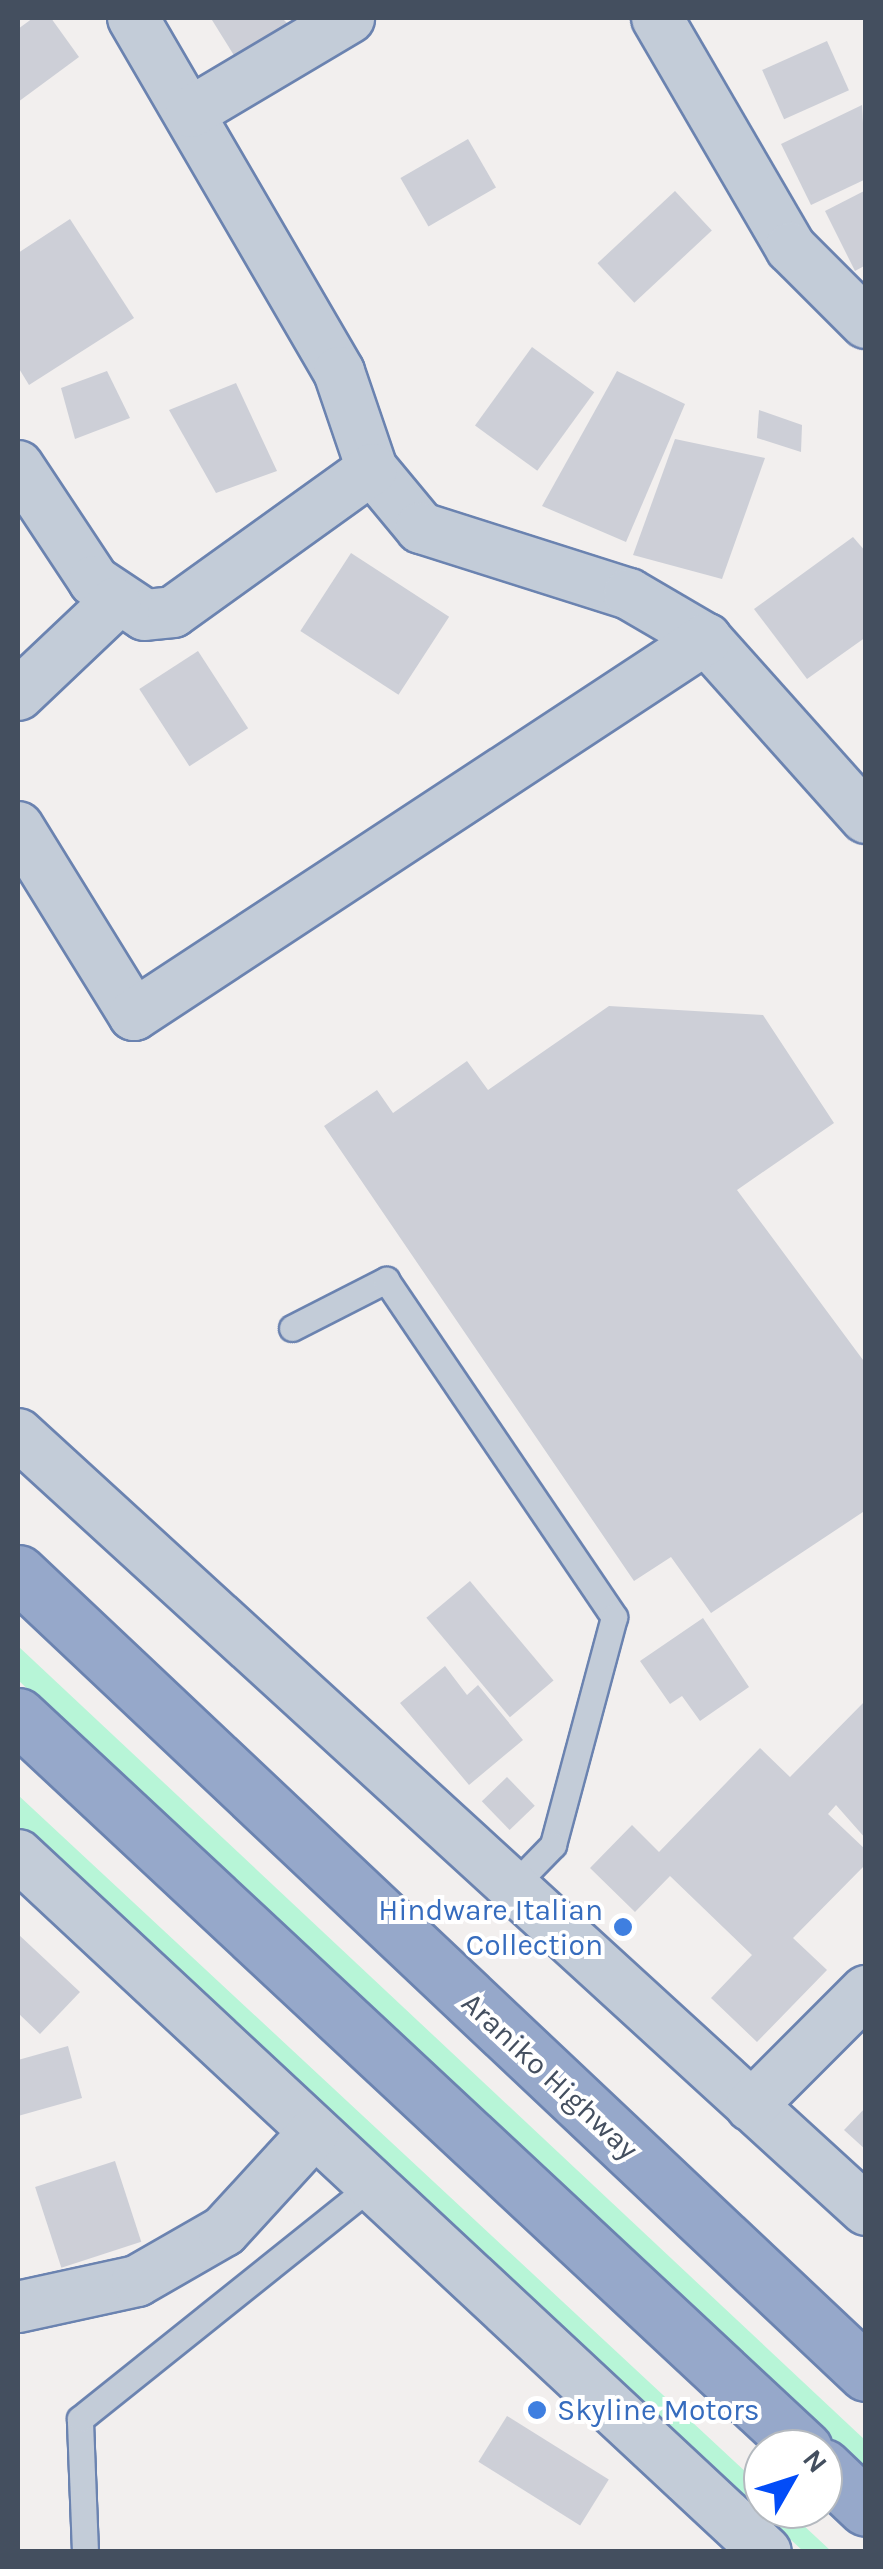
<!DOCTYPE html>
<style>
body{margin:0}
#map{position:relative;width:883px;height:2569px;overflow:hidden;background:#f2efee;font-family:Karla,sans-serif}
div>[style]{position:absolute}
.green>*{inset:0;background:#b7f5d7}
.building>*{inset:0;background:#cdcfd7;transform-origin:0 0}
.roads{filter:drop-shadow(2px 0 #6b83b0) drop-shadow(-2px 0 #6b83b0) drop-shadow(0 2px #6b83b0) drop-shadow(0 -2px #6b83b0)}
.service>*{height:25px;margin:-12.5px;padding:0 12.5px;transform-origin:12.5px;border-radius:12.5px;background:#c3ccd8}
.minor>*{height:50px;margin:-25px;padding:0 25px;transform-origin:25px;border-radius:25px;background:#c3ccd8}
.trunk>*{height:55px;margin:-27.5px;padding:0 27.5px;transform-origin:27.5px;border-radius:27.5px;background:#96a8ca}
.dots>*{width:28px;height:28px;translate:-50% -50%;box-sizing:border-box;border:5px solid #fff;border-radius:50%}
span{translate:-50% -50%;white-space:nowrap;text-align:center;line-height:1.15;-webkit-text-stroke:8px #fff;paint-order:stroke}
.shop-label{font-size:30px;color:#366cbe}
.right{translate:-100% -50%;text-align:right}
.left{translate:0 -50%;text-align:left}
.street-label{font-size:30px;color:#444f5f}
.frame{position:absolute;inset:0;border:20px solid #444f5f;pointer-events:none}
.north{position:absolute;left:743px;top:2429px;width:100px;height:100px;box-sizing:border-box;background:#fff;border:2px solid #b4b9bf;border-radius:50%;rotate:51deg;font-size:28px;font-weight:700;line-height:40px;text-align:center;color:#444f5f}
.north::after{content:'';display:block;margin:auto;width:35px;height:45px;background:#024cf8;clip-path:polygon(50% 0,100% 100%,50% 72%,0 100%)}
</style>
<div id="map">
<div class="green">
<div style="clip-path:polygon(18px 1646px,865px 2440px,865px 2478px,18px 1680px)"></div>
<div style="clip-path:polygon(18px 1795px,763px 2488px,763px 2509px,786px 2509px,831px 2551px,803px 2551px,18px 1826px)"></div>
</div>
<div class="building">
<div style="clip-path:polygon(33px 18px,51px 18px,79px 57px,18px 102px,18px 29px)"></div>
<div style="clip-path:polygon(282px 18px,291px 27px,235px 57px,212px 20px)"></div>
<div style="left:827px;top:41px;width:54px;height:71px;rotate:66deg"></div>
<div style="clip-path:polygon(862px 105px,866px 179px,811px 205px,781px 144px)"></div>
<div style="left:468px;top:139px;width:56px;height:78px;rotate:60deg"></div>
<div style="clip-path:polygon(866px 190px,866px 265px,855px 271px,825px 211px)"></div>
<div style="left:675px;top:191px;width:54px;height:106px;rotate:47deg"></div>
<div style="clip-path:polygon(70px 219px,134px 318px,29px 385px,18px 367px,18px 253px)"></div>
<div style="left:532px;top:347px;width:77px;height:97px;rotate:36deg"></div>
<div style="clip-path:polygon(107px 371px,130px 418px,75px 439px,61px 388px)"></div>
<div style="clip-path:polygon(617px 371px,685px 404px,626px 542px,542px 506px)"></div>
<div style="clip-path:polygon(236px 383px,277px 471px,216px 493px,169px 410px)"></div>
<div style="clip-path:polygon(759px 410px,802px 425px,801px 452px,757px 438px)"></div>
<div style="clip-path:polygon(675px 439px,765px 458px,722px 579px,633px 555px)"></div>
<div style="clip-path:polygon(853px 537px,866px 552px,866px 637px,807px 679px,754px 609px)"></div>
<div style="left:351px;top:553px;width:117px;height:93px;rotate:33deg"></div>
<div style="left:198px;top:651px;width:92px;height:70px;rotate:57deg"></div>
<div style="clip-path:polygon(609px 1006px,763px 1015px,834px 1123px,737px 1190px,866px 1364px,866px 1510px,711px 1613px,671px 1557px,634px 1581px,324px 1126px,377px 1090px,393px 1113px,467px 1061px,488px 1090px)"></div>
<div style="left:470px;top:1581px;width:130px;height:57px;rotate:50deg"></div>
<div style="clip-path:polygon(703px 1618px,749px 1687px,700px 1721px,682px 1696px,670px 1704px,640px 1661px)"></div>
<div style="clip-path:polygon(445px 1666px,467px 1695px,478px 1685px,523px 1740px,469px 1785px,400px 1703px)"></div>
<div style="clip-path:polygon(866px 1700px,866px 1839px,836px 1805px,828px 1814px,866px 1850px,866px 1864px,793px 1938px,827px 1970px,757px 2042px,711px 1998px,752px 1955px,670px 1876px,635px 1912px,590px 1868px,632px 1825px,659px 1852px,760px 1748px,790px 1777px)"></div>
<div style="left:507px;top:1777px;width:40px;height:35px;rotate:46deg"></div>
<div style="clip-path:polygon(18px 1934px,80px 1992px,40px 2034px,18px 2013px)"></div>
<div style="clip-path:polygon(68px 2046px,82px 2098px,18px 2116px,18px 2060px)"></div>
<div style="clip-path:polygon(866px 2107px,866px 2150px,844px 2130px)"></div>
<div style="left:115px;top:2161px;width:85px;height:84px;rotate:72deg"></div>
<div style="left:507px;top:2416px;width:120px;height:54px;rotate:32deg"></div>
</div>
<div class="roads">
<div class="service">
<div style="left:292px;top:1328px;width:106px;rotate:-27.1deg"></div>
<div style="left:386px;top:1280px;width:407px;rotate:55.9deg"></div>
<div style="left:614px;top:1617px;width:236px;rotate:105deg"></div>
<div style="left:553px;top:1845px;width:59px;rotate:134.3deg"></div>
<div style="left:85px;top:2552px;width:133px;rotate:-92.2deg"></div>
<div style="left:80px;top:2419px;width:369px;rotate:-38.7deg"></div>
</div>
<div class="minor">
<div style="left:133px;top:18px;width:410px;rotate:59.8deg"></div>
<div style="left:339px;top:372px;width:102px;rotate:71.2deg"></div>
<div style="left:372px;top:469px;width:77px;rotate:50.3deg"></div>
<div style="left:421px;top:528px;width:218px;rotate:17.6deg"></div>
<div style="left:629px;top:594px;width:89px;rotate:30.3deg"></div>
<div style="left:706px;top:639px;width:240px;rotate:48.2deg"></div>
<div style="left:657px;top:18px;width:266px;rotate:59.8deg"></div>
<div style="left:791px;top:248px;width:106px;rotate:45deg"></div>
<div style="left:191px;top:112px;width:184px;rotate:-30.7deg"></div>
<div style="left:18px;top:466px;width:138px;rotate:56.5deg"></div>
<div style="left:94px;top:581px;width:61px;rotate:33.7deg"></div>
<div style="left:145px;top:615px;width:28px;rotate:-6deg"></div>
<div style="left:173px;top:612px;width:245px;rotate:-35.7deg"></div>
<div style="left:18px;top:695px;width:134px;rotate:-43.5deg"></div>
<div style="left:18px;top:827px;width:221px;rotate:58.3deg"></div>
<div style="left:134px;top:1015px;width:685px;rotate:-33.32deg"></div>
<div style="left:18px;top:1434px;width:1149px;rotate:42.46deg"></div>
<div style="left:18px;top:1855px;width:1022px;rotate:42.98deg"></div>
<div style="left:751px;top:2106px;width:163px;rotate:-45deg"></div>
<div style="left:18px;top:2307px;width:122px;rotate:-12.3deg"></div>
<div style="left:137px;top:2281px;width:100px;rotate:-29.9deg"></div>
<div style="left:224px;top:2231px;width:132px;rotate:-47.5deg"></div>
</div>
<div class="trunk">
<div style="left:18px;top:1573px;width:1166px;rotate:43.33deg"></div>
<div style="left:18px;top:1716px;width:1075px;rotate:43deg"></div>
<div style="left:823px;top:2467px;width:59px;rotate:43.6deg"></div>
</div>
</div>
<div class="dots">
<div style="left:623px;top:1927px;background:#3f7fe0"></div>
<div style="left:537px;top:2410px;background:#3f7fe0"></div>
</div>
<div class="shop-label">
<span class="right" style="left:603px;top:1927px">Hindware Italian<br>Collection</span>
<span class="left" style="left:557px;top:2410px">Skyline Motors</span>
</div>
<div class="street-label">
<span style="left:550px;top:2076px;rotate:43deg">Araniko Highway</span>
</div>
<div class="frame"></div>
<div class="north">N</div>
</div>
